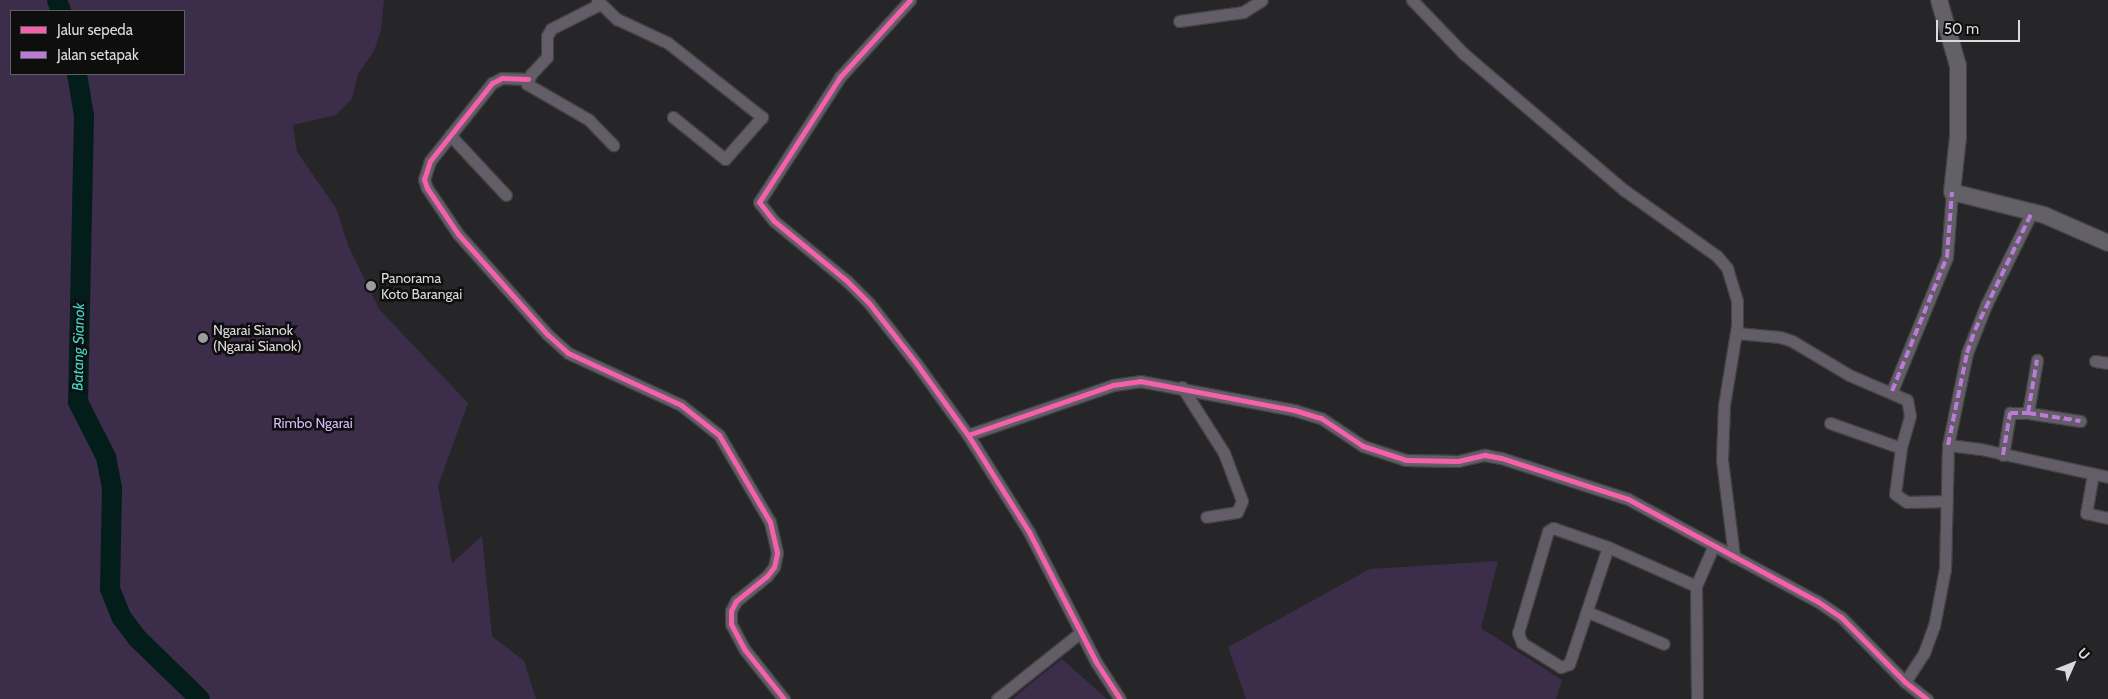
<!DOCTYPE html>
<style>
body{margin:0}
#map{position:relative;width:2108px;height:699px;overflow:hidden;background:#262527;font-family:Cabin,sans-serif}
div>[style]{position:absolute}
.green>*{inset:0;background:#3c2d4a}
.river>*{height:20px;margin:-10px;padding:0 10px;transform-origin:10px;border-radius:10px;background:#031d1a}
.roads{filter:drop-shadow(1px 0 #434244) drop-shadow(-1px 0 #434244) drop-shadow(0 1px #434244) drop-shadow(0 -1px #434244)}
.street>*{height:11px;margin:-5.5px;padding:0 5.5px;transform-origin:5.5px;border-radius:5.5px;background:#625d66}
.secondary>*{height:16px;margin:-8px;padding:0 8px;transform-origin:8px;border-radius:8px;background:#646068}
.quiet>*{height:4px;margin-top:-2px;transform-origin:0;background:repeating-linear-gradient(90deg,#bd7bd9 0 8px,transparent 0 12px)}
.cycleway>*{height:5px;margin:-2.5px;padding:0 2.5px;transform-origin:2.5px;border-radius:2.5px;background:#f560ab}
.dots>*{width:14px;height:14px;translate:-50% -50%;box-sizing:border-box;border:2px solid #0f0e0f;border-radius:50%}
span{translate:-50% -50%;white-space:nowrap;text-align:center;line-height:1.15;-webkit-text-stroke:5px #0f0e0f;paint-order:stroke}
.poi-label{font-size:14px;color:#dcdadd}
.left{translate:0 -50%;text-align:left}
.park-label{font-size:14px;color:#dbb8fe}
.water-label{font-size:15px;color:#40dacb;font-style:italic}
.legend{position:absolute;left:10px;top:10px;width:175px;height:65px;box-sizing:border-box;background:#0f0e0f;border:1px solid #616061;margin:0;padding:6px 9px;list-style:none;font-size:15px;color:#dcdadd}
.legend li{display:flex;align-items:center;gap:10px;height:25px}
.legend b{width:25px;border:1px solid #616061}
.north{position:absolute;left:2048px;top:639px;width:50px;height:50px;-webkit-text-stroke:4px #0f0e0f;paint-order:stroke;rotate:46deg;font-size:14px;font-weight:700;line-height:20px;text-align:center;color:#dcdadd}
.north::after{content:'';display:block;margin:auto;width:18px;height:22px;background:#dcdadd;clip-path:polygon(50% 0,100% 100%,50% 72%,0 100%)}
.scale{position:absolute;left:1936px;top:20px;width:84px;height:22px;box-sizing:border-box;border:2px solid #dcdadd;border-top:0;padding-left:6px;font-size:15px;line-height:18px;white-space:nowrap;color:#dcdadd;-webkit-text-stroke:4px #0f0e0f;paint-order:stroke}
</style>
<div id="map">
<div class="green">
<div style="clip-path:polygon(evenodd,0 0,384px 0,381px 30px,374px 51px,358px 74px,352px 99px,336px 115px,293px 125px,297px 152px,336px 208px,348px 245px,379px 309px,468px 403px,438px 486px,452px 563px,482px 536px,492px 636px,524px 661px,536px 699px,0 699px,0 0,11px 11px,184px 11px,184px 74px,11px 74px,11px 11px)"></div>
<div style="clip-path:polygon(1498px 561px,1481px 628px,1562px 680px,1556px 699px,1246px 699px,1228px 647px,1370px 569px)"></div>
<div style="clip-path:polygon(1062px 659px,1107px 699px,1013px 699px,1035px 680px)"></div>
</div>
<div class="river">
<div style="left:57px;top:0;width:12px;rotate:70deg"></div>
<div style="left:77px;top:74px;width:43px;rotate:80.5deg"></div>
<div style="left:84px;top:116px;width:286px;rotate:91.2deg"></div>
<div style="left:78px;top:402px;width:62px;rotate:63deg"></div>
<div style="left:106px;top:457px;width:31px;rotate:79deg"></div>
<div style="left:112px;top:487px;width:102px;rotate:91.1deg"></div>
<div style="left:110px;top:589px;width:31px;rotate:68deg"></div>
<div style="left:122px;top:618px;width:26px;rotate:53deg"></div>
<div style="left:138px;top:639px;width:86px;rotate:44.1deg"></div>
</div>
<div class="roads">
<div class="street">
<div style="left:597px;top:0;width:28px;rotate:44deg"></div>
<div style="left:617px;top:19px;width:56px;rotate:25.2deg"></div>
<div style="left:668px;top:43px;width:120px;rotate:38.2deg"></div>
<div style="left:762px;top:117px;width:56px;rotate:131.4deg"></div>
<div style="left:725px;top:159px;width:67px;rotate:-141.1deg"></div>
<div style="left:910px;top:0;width:104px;rotate:132.3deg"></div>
<div style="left:840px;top:77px;width:149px;rotate:122.9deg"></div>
<div style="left:759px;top:202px;width:24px;rotate:52deg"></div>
<div style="left:774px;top:221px;width:94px;rotate:39.4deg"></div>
<div style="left:847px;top:281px;width:31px;rotate:45deg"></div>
<div style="left:869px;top:303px;width:76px;rotate:51.9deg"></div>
<div style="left:916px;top:363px;width:89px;rotate:54.2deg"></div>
<div style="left:968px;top:435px;width:115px;rotate:57.8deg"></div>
<div style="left:1029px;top:532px;width:146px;rotate:62.7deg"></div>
<div style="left:1096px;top:662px;width:44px;rotate:57deg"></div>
<div style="left:1412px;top:0;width:75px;rotate:46.1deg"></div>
<div style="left:1464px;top:54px;width:210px;rotate:40.4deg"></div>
<div style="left:1624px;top:190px;width:114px;rotate:35.4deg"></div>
<div style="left:1717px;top:256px;width:16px;rotate:50deg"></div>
<div style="left:1727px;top:268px;width:34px;rotate:73deg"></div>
<div style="left:1737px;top:301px;width:25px;rotate:90deg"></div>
<div style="left:1737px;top:326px;width:80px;rotate:99.3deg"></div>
<div style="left:1724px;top:405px;width:55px;rotate:92.1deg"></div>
<div style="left:1722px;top:460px;width:98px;rotate:82.9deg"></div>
<div style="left:600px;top:4px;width:55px;rotate:153deg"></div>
<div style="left:551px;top:29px;width:8px;rotate:120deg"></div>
<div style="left:547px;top:36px;width:21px;rotate:90deg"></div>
<div style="left:547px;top:57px;width:23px;rotate:133deg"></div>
<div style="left:531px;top:74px;width:11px;rotate:112deg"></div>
<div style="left:527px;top:84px;width:72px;rotate:30.1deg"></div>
<div style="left:589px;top:120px;width:35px;rotate:46deg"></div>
<div style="left:1179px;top:21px;width:65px;rotate:-8deg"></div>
<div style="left:1243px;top:12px;width:22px;rotate:-32deg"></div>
<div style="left:528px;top:79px;width:26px;rotate:-178deg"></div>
<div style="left:502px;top:78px;width:11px;rotate:153deg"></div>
<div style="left:492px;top:83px;width:100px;rotate:128.5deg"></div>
<div style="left:430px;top:161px;width:19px;rotate:108deg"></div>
<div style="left:424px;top:179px;width:9px;rotate:72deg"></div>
<div style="left:427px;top:188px;width:55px;rotate:56deg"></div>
<div style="left:458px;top:234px;width:134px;rotate:48.3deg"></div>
<div style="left:547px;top:334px;width:28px;rotate:42deg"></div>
<div style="left:568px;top:353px;width:124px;rotate:24.7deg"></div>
<div style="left:681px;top:405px;width:48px;rotate:38.3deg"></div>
<div style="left:719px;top:435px;width:101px;rotate:59.6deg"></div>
<div style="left:770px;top:522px;width:32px;rotate:77deg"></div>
<div style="left:777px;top:553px;width:14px;rotate:102deg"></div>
<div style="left:774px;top:567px;width:11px;rotate:128deg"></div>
<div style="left:767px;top:576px;width:40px;rotate:141deg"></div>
<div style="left:736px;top:601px;width:11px;rotate:117deg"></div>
<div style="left:731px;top:611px;width:13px;rotate:90deg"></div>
<div style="left:731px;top:624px;width:30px;rotate:62deg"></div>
<div style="left:745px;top:650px;width:63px;rotate:51.5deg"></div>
<div style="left:450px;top:135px;width:82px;rotate:47deg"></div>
<div style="left:1736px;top:333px;width:44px;rotate:5.2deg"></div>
<div style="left:1780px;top:337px;width:13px;rotate:18deg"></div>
<div style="left:1792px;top:341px;width:66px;rotate:30.8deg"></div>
<div style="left:1849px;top:375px;width:63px;rotate:23.3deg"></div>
<div style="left:1907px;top:400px;width:16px;rotate:79deg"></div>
<div style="left:1910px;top:416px;width:33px;rotate:106deg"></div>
<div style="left:1901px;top:448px;width:46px;rotate:97.4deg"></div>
<div style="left:1895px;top:494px;width:14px;rotate:34deg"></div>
<div style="left:1907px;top:502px;width:40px;rotate:-1.4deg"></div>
<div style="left:2095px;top:361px;width:13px;rotate:9deg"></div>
<div style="left:1182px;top:387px;width:78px;rotate:57.5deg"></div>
<div style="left:1224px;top:453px;width:51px;rotate:69.4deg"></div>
<div style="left:1242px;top:501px;width:12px;rotate:114deg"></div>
<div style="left:1237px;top:512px;width:31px;rotate:171deg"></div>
<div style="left:1892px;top:391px;width:145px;rotate:-67.7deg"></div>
<div style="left:1947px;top:257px;width:65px;rotate:-85.6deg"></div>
<div style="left:2028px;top:413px;width:53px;rotate:8.7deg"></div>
<div style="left:1830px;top:423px;width:75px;rotate:19.4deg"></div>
<div style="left:968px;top:435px;width:153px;rotate:-19deg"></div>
<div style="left:1113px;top:385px;width:27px;rotate:-8deg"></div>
<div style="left:1140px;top:381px;width:157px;rotate:10.7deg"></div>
<div style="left:1294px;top:410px;width:28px;rotate:17deg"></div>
<div style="left:1321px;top:418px;width:50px;rotate:33.7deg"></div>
<div style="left:1363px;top:446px;width:45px;rotate:18deg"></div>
<div style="left:1406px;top:460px;width:52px;rotate:1.1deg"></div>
<div style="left:1458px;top:461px;width:28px;rotate:-13deg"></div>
<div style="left:1485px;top:455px;width:16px;rotate:11deg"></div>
<div style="left:1501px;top:458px;width:133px;rotate:17.9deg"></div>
<div style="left:1628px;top:499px;width:215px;rotate:28.4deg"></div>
<div style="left:1817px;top:601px;width:29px;rotate:34deg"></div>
<div style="left:1841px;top:617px;width:91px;rotate:45.4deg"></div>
<div style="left:1905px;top:682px;width:28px;rotate:38deg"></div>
<div style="left:1948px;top:445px;width:33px;rotate:7deg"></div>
<div style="left:1981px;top:449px;width:130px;rotate:12.4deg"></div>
<div style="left:2003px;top:455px;width:43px;rotate:-80.5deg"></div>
<div style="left:2010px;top:413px;width:18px"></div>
<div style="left:2028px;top:413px;width:54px;rotate:-80.4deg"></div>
<div style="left:2093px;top:474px;width:40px;rotate:100deg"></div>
<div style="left:2086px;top:513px;width:23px;rotate:13deg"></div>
<div style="left:1608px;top:547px;width:123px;rotate:108.4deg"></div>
<div style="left:1569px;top:664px;width:9px;rotate:159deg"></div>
<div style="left:1561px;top:667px;width:46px;rotate:-148.4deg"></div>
<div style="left:1522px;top:643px;width:11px;rotate:-112deg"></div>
<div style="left:1518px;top:633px;width:106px;rotate:-73.6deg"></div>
<div style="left:1548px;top:531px;width:6px;rotate:-31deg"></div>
<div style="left:1553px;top:528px;width:58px;rotate:19.1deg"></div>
<div style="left:1608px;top:547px;width:96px;rotate:23.9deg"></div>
<div style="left:1588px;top:612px;width:82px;rotate:22.8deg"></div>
<div style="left:1905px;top:682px;width:35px;rotate:-57deg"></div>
<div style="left:1924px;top:653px;width:29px;rotate:-70deg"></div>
<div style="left:1934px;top:626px;width:58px;rotate:-79.1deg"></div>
<div style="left:1945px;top:569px;width:124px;rotate:-88.6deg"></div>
<div style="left:1948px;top:445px;width:94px;rotate:-78.3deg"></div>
<div style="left:1967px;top:353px;width:52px;rotate:-68.4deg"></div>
<div style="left:1986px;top:305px;width:104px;rotate:-63.7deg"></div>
<div style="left:997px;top:699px;width:107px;rotate:-38.6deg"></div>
<div style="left:1697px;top:699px;width:113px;rotate:-90.5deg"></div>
<div style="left:1696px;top:586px;width:43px;rotate:-66.4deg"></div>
</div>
<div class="secondary">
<div style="left:1939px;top:0;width:69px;rotate:73.9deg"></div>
<div style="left:1958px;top:66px;width:71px;rotate:90deg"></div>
<div style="left:1958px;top:137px;width:55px;rotate:96.2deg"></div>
<div style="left:1952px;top:192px;width:95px;rotate:14deg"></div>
<div style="left:2044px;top:215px;width:70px;rotate:23.6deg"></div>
</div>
</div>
<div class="quiet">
<div style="left:1892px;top:391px;width:145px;rotate:-67.7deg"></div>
<div style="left:1947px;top:257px;width:65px;rotate:-85.6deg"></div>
<div style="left:2028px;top:413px;width:53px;rotate:8.7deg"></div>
<div style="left:1948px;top:445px;width:94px;rotate:-78.3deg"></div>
<div style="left:1967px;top:353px;width:24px;rotate:-71deg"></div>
<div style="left:1975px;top:330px;width:131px;rotate:-64.2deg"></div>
<div style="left:2003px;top:455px;width:43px;rotate:-80.5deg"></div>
<div style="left:2010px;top:413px;width:18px"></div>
<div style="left:2028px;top:413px;width:54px;rotate:-80.4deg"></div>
</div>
<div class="cycleway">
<div style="left:910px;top:0;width:104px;rotate:132.3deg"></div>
<div style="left:840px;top:77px;width:149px;rotate:122.9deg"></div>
<div style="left:759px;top:202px;width:24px;rotate:52deg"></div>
<div style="left:774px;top:221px;width:94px;rotate:39.4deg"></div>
<div style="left:847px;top:281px;width:31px;rotate:45deg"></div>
<div style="left:869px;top:303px;width:76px;rotate:51.9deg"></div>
<div style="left:916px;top:363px;width:89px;rotate:54.2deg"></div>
<div style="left:968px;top:435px;width:115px;rotate:57.8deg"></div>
<div style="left:1029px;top:532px;width:146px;rotate:62.7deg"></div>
<div style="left:1096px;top:662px;width:44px;rotate:57deg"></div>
<div style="left:528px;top:79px;width:26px;rotate:-178deg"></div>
<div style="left:502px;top:78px;width:11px;rotate:153deg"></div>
<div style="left:492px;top:83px;width:100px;rotate:128.5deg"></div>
<div style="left:430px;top:161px;width:19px;rotate:108deg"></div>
<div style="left:424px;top:179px;width:9px;rotate:72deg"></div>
<div style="left:427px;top:188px;width:55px;rotate:56deg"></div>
<div style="left:458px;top:234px;width:134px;rotate:48.3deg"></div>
<div style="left:547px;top:334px;width:28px;rotate:42deg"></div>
<div style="left:568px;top:353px;width:124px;rotate:24.7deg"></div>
<div style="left:681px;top:405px;width:48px;rotate:38.3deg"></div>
<div style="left:719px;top:435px;width:101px;rotate:59.6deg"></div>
<div style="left:770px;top:522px;width:32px;rotate:77deg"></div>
<div style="left:777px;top:553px;width:14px;rotate:102deg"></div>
<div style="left:774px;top:567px;width:11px;rotate:128deg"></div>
<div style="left:767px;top:576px;width:40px;rotate:141deg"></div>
<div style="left:736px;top:601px;width:11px;rotate:117deg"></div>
<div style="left:731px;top:611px;width:13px;rotate:90deg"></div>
<div style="left:731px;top:624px;width:30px;rotate:62deg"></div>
<div style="left:745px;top:650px;width:63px;rotate:51.5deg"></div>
<div style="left:968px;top:435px;width:153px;rotate:-19deg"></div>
<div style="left:1113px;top:385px;width:27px;rotate:-8deg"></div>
<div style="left:1140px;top:381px;width:157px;rotate:10.7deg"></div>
<div style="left:1294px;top:410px;width:28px;rotate:17deg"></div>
<div style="left:1321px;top:418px;width:50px;rotate:33.7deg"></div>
<div style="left:1363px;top:446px;width:45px;rotate:18deg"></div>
<div style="left:1406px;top:460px;width:52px;rotate:1.1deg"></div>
<div style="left:1458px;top:461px;width:28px;rotate:-13deg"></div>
<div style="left:1485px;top:455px;width:16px;rotate:11deg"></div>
<div style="left:1501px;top:458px;width:133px;rotate:17.9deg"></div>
<div style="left:1628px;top:499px;width:215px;rotate:28.4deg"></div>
<div style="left:1817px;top:601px;width:29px;rotate:34deg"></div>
<div style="left:1841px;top:617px;width:91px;rotate:45.4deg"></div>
<div style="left:1905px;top:682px;width:28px;rotate:38deg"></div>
</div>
<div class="dots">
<div style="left:371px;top:286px;background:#9c9b9d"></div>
<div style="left:203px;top:338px;background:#9c9b9d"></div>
</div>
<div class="poi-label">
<span class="left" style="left:381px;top:286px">Panorama<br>Koto Barangai</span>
<span class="left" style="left:213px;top:338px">Ngarai Sianok<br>(Ngarai Sianok)</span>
</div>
<div class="park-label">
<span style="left:313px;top:423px">Rimbo Ngarai</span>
</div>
<div class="water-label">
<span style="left:79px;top:347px;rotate:-89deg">Batang Sianok</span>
</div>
<ul class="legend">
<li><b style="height:6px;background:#f560ab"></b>Jalur sepeda</li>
<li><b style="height:6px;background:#bd7bd9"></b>Jalan setapak</li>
</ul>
<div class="north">U</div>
<div class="scale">50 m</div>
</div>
